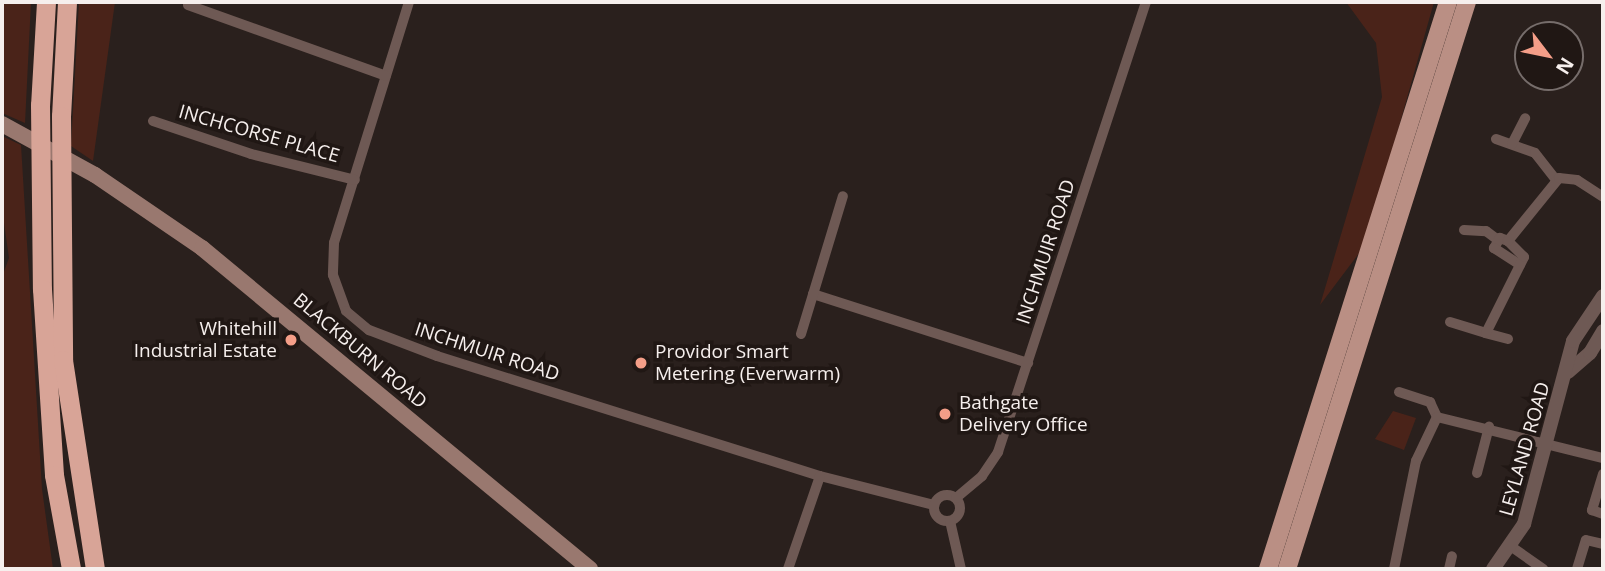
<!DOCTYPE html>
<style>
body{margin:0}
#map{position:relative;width:1605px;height:571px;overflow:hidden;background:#2a201d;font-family:"Open Sans",sans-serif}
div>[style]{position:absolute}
.green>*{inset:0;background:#4a2319}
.minor>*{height:10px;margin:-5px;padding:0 5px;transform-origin:5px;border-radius:5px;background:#6e5954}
.minor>.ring{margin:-5px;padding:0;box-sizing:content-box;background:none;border:10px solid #6e5954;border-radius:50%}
.tertiary>*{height:14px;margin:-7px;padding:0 7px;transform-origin:7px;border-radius:7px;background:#6e5954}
.secondary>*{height:16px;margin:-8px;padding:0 8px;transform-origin:8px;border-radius:8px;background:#99786f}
.primary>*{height:18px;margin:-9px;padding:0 9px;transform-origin:9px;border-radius:9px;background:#ba8f84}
.motorway>*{height:19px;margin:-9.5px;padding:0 9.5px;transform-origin:9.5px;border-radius:9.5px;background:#d8a497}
.dots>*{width:19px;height:19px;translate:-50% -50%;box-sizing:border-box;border:4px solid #201714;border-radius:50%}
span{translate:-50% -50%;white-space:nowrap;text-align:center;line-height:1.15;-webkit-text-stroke:7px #201714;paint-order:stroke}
.street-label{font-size:19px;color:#f6efed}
.poi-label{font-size:19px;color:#f6efed}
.right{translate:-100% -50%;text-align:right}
.left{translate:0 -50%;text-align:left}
.frame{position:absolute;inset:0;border:4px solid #f6efed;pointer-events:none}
.north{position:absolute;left:1514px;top:21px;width:70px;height:70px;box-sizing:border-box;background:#201714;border:2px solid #766d6b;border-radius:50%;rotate:122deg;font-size:19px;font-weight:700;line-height:28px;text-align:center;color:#f6efed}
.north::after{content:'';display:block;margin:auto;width:24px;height:32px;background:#f49e88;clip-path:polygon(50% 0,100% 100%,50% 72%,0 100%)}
</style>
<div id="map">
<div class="green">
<div style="clip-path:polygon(2px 2px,31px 2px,25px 123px,2px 113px)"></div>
<div style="clip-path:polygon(79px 2px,115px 2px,93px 161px,71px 146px)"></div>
<div style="clip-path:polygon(1346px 2px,1434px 2px,1366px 244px,1320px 305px,1382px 97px,1376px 43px)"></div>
<div style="clip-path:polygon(2px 136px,21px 145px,42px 489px,53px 569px,2px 569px,2px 277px,9px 258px,2px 209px)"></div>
<div style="clip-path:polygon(1393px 411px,1416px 418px,1404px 450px,1375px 439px)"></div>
</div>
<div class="minor">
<div style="left:409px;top:2px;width:252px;rotate:107.3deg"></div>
<div style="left:334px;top:243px;width:32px;rotate:92deg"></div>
<div style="left:333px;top:275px;width:38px;rotate:70deg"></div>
<div style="left:346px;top:311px;width:30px;rotate:40deg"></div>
<div style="left:369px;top:330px;width:73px;rotate:20.9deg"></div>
<div style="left:437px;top:356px;width:401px;rotate:17.4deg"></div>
<div style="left:820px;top:476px;width:118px;rotate:14.3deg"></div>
<div style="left:188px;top:5px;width:210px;rotate:19.7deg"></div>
<div style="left:153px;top:121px;width:103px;rotate:18.6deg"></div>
<div style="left:251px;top:154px;width:107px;rotate:14deg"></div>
<div style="left:1496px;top:139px;width:41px;rotate:19.7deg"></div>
<div style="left:1535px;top:153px;width:34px;rotate:52deg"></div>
<div style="left:1512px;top:144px;width:29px;rotate:-63deg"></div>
<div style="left:1464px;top:230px;width:22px;rotate:3deg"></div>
<div style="left:1486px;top:231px;width:15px;rotate:37deg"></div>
<div style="left:1508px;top:241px;width:9px;rotate:-159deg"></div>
<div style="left:1500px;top:238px;width:12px;rotate:121deg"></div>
<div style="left:1494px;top:248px;width:31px;rotate:33deg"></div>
<div style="left:813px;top:294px;width:226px;rotate:17.8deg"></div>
<div style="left:1450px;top:322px;width:38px;rotate:17deg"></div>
<div style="left:801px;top:334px;width:144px;rotate:-73.1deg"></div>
<div style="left:1508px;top:339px;width:23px;rotate:-165deg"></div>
<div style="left:1486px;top:333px;width:85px;rotate:-63.4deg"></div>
<div style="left:1524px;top:257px;width:23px;rotate:-135deg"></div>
<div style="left:1508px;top:241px;width:81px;rotate:-51deg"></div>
<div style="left:1559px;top:178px;width:18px;rotate:6deg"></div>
<div style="left:1577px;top:180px;width:31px;rotate:33deg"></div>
<div style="left:1399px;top:392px;width:33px;rotate:18deg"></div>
<div style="left:1430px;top:402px;width:17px;rotate:65deg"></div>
<div style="left:1477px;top:473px;width:48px;rotate:-75.4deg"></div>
<div style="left:1603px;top:474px;width:38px;rotate:107deg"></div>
<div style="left:1592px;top:510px;width:12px;rotate:20deg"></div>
<div class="ring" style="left:934px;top:495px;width:16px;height:16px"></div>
<div style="left:956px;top:498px;width:34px;rotate:-40deg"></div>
<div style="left:982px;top:476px;width:29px;rotate:-56deg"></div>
<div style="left:998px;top:452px;width:474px;rotate:-71.8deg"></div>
<div style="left:950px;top:521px;width:49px;rotate:77.1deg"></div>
<div style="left:1509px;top:545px;width:42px;rotate:35.2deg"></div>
<div style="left:788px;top:569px;width:98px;rotate:-71deg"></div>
<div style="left:1394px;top:569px;width:110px;rotate:-78.5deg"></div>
<div style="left:1416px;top:461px;width:49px;rotate:-64.5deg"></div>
<div style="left:1437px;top:417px;width:171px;rotate:13.9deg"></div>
<div style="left:1449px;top:569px;width:13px;rotate:-77deg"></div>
<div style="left:1577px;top:569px;width:30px;rotate:-73deg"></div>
<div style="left:1586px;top:540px;width:17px;rotate:13deg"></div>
</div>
<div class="tertiary">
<div style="left:1568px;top:372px;width:29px;rotate:-41deg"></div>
<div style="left:1590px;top:353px;width:26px;rotate:-59deg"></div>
<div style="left:1493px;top:569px;width:55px;rotate:-55.4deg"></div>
<div style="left:1524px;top:524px;width:189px;rotate:-75deg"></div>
<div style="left:1573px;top:341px;width:54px;rotate:-56.3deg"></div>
</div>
<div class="secondary">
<div style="left:2px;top:124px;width:106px;rotate:28.7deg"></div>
<div style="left:95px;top:175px;width:130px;rotate:34.3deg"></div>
<div style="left:202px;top:248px;width:504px;rotate:39.6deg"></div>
</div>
<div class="primary">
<div style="left:1268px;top:569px;width:595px;rotate:-72.39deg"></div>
<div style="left:1287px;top:569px;width:595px;rotate:-72.39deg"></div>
</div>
<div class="motorway">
<div style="left:46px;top:2px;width:103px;rotate:93.3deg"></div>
<div style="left:40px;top:105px;width:184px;rotate:89.4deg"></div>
<div style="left:42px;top:289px;width:186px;rotate:86.3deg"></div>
<div style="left:54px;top:475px;width:96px;rotate:79.7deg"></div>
<div style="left:67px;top:2px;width:114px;rotate:93deg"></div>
<div style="left:61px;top:116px;width:244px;rotate:89.5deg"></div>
<div style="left:63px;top:360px;width:211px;rotate:81.3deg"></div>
</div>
<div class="dots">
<div style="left:291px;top:340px;background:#f49e88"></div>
<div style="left:641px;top:363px;background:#f49e88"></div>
<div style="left:945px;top:414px;background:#f49e88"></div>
</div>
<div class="street-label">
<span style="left:259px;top:134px;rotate:16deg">INCHCORSE PLACE</span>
<span style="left:1046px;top:252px;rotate:-72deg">INCHMUIR ROAD</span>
<span style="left:360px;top:351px;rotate:40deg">BLACKBURN ROAD</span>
<span style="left:487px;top:352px;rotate:18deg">INCHMUIR ROAD</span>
<span style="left:1525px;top:449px;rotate:-74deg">LEYLAND ROAD</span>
</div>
<div class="poi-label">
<span class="right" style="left:277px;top:340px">Whitehill<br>Industrial Estate</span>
<span class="left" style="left:655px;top:363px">Providor Smart<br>Metering (Everwarm)</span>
<span class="left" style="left:959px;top:414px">Bathgate<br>Delivery Office</span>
</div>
<div class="frame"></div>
<div class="north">N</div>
</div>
